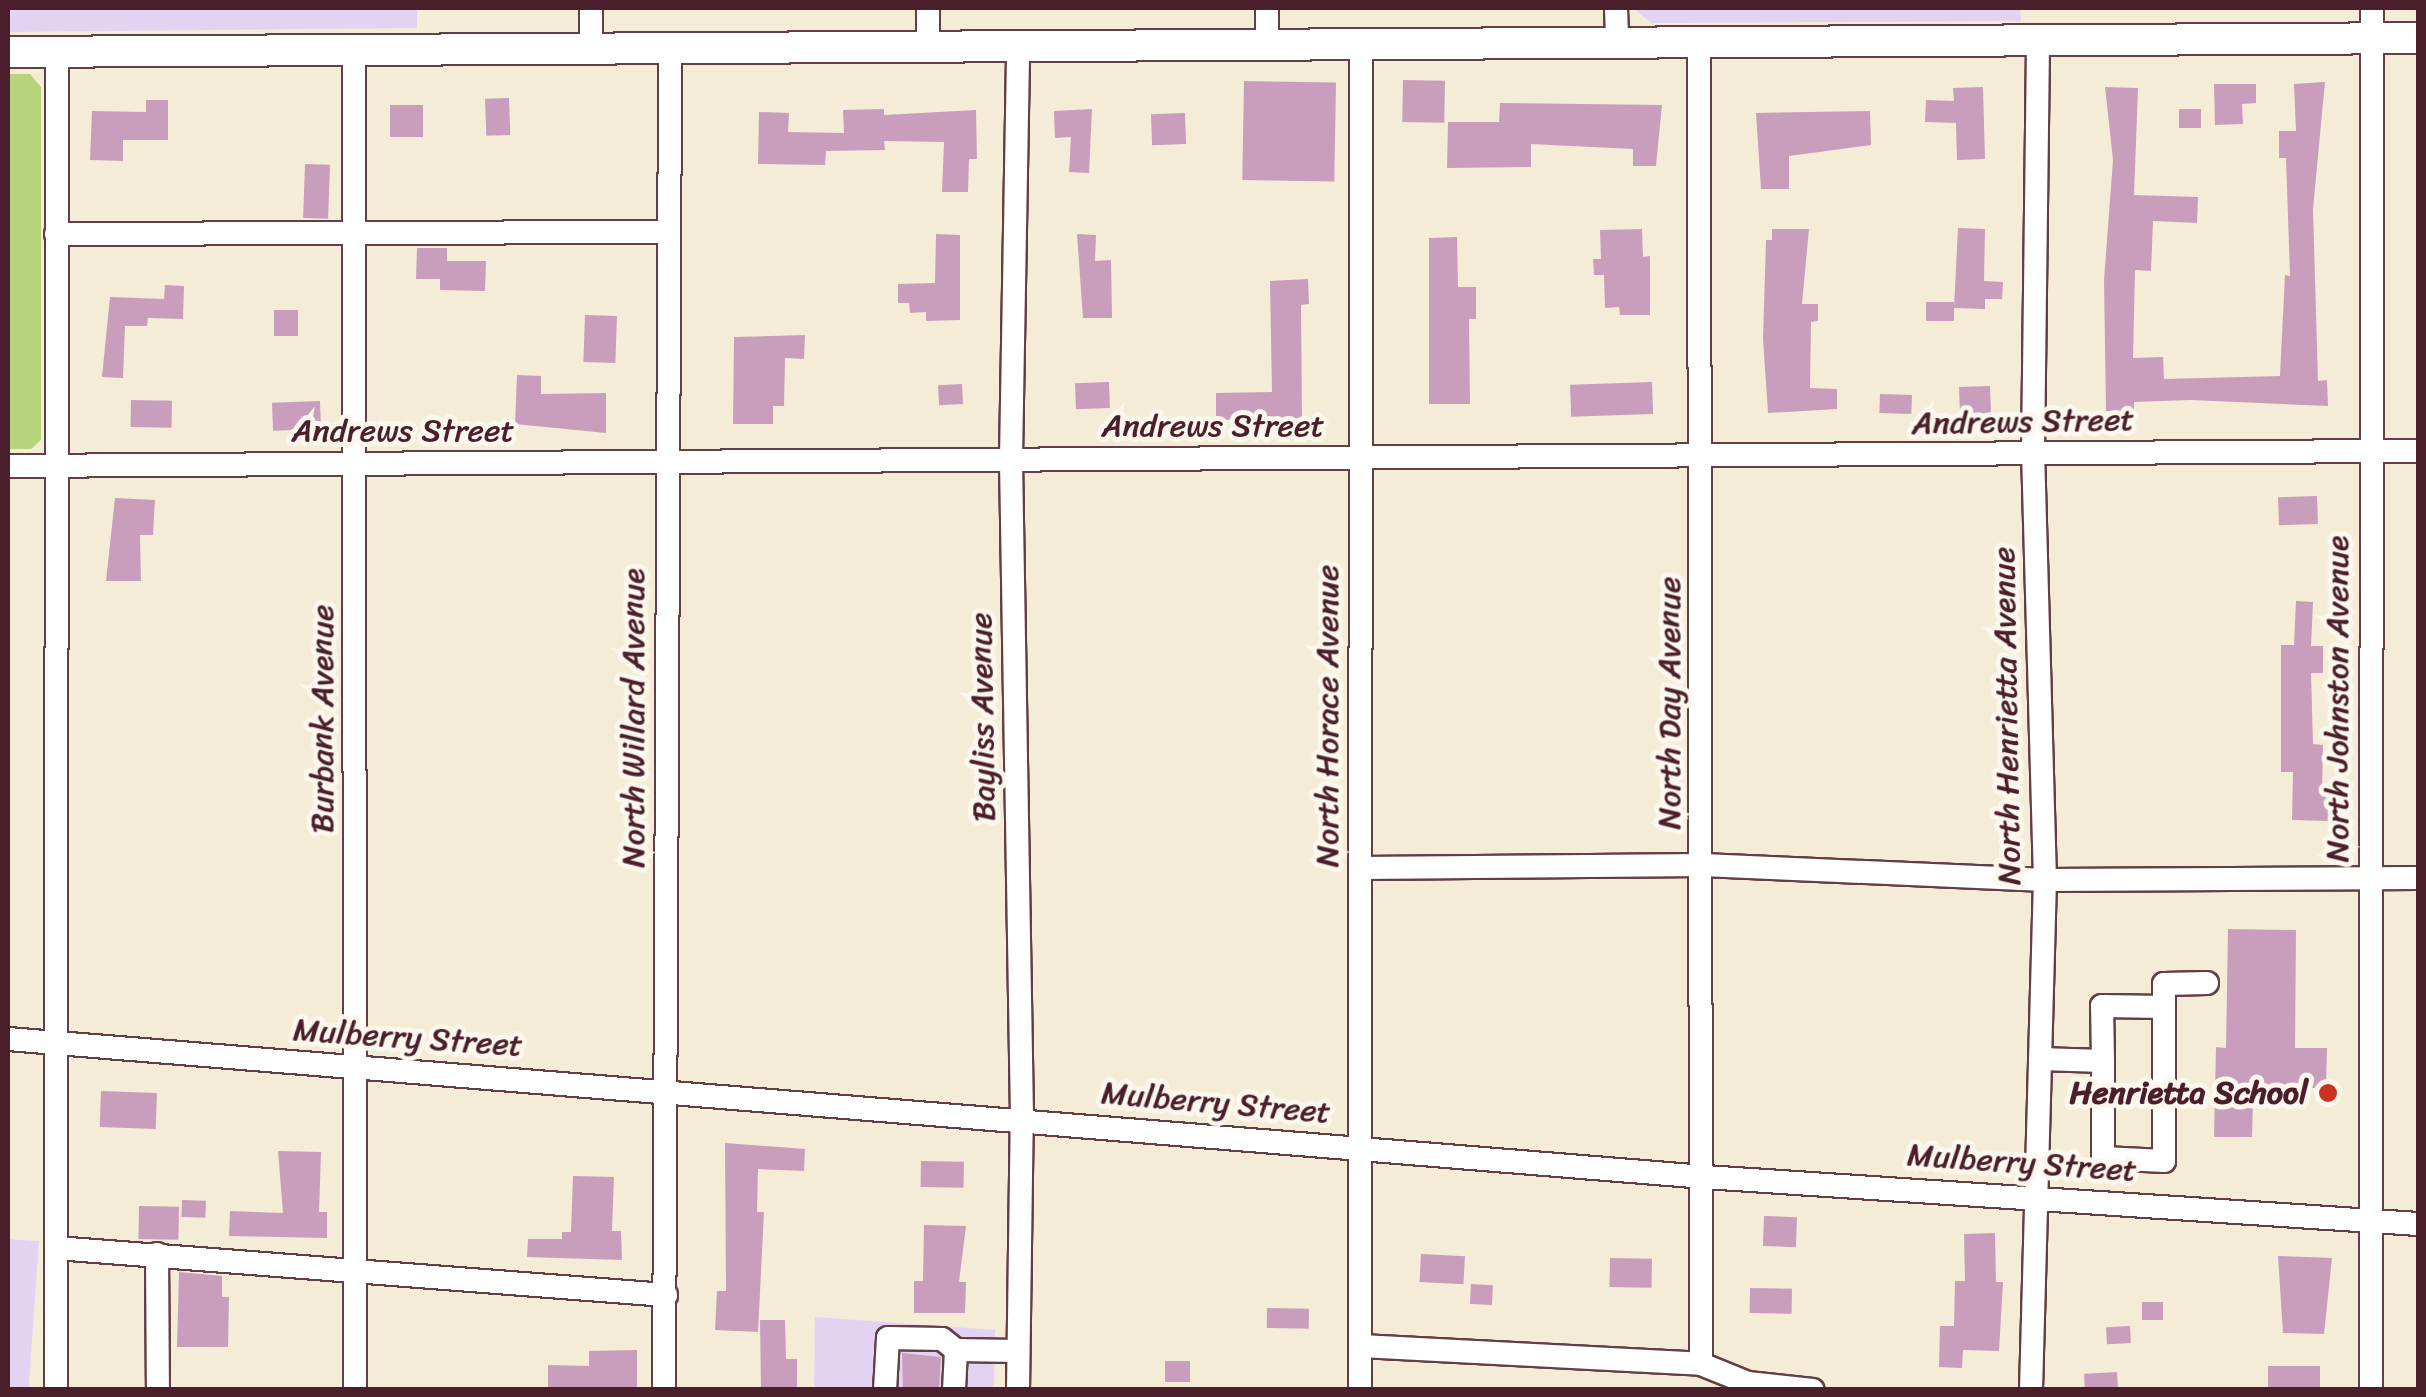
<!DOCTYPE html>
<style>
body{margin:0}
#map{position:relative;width:2426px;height:1397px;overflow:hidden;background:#f4ecd7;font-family:Sriracha,sans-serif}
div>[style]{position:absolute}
.built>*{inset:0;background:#e3d3f2;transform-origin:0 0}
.green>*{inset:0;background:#b7d47a}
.building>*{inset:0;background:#c99ebd;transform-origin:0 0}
.roads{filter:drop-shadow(2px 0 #643e45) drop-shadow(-2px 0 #643e45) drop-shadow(0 2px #643e45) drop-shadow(0 -2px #643e45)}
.minor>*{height:22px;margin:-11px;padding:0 11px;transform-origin:11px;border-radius:11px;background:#fff}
.major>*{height:30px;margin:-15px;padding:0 15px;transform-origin:15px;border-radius:15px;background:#fff}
.dots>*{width:28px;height:28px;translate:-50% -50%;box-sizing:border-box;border:5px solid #fbf7ec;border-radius:50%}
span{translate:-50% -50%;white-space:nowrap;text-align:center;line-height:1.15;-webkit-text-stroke:10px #fbf7ec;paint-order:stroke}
.street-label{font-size:32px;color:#4a1f2b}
.poi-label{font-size:32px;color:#4a1f2b;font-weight:700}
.right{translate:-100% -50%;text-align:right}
.frame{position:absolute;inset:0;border:10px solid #4a1f2b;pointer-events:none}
</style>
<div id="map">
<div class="built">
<div style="clip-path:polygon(8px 8px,417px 8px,417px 28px,8px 32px)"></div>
<div style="clip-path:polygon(1632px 8px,2020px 8px,2021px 21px,1652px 23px)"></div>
<div style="left:8px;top:1239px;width:31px;height:150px;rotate:4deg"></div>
<div style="clip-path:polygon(815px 1317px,995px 1330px,994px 1389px,814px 1390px)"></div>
</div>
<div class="green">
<div style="clip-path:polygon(8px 74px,30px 74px,41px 87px,41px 440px,31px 449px,8px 449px)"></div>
</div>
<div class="building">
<div style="left:1403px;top:80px;width:42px;height:42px;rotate:1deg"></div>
<div style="left:1244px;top:81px;width:92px;height:99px;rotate:1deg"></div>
<div style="clip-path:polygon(2325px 82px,2313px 209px,2318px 381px,2327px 380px,2328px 406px,2190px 400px,2134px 402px,2134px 411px,2106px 411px,2104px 280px,2113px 160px,2105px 87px,2138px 88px,2134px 195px,2198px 197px,2197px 223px,2153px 221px,2151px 271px,2135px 270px,2133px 358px,2163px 357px,2164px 379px,2280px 376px,2285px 275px,2290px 276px,2286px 158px,2279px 158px,2279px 131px,2296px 131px,2294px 84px)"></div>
<div style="clip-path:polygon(2214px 84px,2256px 84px,2256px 103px,2242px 104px,2243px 124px,2215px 125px)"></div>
<div style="clip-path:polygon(1983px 87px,1985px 159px,1957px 160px,1956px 123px,1925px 122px,1926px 100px,1954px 101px,1953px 88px)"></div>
<div style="left:509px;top:98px;width:37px;height:24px;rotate:88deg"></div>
<div style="clip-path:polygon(146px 100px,168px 100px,168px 140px,123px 140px,123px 161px,90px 160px,92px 111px,146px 112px)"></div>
<div style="clip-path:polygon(1500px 103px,1662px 105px,1656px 166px,1633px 166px,1633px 149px,1531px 144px,1531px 167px,1447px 168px,1448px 122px,1499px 122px)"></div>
<div style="left:390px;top:105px;width:33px;height:32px"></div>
<div style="clip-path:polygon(884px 109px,884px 115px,976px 110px,977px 159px,969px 159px,968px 192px,942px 192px,944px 142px,884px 141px,885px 150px,826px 151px,825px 165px,758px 164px,759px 112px,789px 113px,788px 132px,844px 133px,843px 110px)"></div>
<div style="clip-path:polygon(1092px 109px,1089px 173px,1069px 172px,1071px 137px,1055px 138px,1054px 111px)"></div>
<div style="left:2179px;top:109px;width:22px;height:19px"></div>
<div style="clip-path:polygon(1870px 111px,1871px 145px,1789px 156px,1789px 189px,1761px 189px,1756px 113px)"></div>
<div style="left:1185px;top:113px;width:31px;height:34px;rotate:88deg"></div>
<div style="left:305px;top:164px;width:25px;height:54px;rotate:2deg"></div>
<div style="clip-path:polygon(1958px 228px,1985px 229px,1984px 281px,2003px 282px,2002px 299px,1985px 299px,1985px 309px,1954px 308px)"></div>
<div style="clip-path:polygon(1642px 229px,1643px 257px,1650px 256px,1650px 315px,1620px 315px,1619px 307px,1605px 308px,1604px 275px,1594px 275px,1593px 259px,1601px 259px,1600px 230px)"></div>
<div style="clip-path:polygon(1772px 229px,1809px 229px,1802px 304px,1818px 304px,1818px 321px,1811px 322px,1810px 388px,1837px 389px,1837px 409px,1768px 413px,1763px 339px,1766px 240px,1772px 240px)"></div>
<div style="clip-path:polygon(936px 234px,960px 235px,960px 320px,926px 321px,926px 312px,910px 313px,909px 303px,898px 303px,898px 284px,935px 283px)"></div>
<div style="clip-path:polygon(1077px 234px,1096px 235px,1095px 261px,1111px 260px,1112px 318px,1083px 318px)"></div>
<div style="clip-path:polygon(1457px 237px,1458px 287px,1476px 287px,1476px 319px,1469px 319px,1470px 404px,1429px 404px,1429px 238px)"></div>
<div style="clip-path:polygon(417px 248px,447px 248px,447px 261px,486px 261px,485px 291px,440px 290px,440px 279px,416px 279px)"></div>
<div style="clip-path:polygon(1308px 279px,1309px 304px,1301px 305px,1302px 418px,1216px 420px,1216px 393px,1272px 392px,1270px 281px)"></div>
<div style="clip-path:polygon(165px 285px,184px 286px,183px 319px,148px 318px,147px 326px,125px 326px,123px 378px,102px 377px,110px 297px,164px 299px)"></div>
<div style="left:1926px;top:302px;width:28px;height:19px"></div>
<div style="left:298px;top:310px;width:26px;height:24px;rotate:90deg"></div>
<div style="left:585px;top:315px;width:32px;height:47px;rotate:2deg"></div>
<div style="clip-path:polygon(805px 335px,804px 359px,785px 358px,784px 406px,773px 406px,773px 424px,733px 424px,734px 337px)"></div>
<div style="clip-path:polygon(517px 375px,541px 376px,541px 394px,606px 393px,606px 433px,515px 424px)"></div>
<div style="left:1109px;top:382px;width:26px;height:34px;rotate:88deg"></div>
<div style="left:1652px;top:382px;width:32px;height:82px;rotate:88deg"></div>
<div style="left:962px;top:384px;width:20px;height:24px;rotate:87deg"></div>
<div style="left:1990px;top:386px;width:27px;height:31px;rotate:88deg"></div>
<div style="left:1880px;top:394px;width:32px;height:19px;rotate:2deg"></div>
<div style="left:131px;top:400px;width:41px;height:27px;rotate:1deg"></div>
<div style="left:320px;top:401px;width:28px;height:48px;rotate:88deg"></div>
<div style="left:2317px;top:496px;width:28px;height:39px;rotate:88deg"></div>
<div style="clip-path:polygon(115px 498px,155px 500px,153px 535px,140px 535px,141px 581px,106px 581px)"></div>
<div style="clip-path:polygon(2296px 601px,2313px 602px,2311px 646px,2323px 646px,2323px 673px,2311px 673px,2313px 744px,2323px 745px,2322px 792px,2331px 793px,2330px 821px,2292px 820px,2293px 772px,2281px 772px,2281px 645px,2294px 645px)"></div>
<div style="clip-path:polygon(2228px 929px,2296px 930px,2295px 1048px,2327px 1048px,2326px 1088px,2295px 1088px,2295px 1103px,2253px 1102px,2252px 1137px,2214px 1137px,2216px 1047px,2226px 1048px)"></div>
<div style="left:101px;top:1091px;width:56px;height:36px;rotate:2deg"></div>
<div style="clip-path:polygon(725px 1143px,805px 1149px,804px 1171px,758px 1169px,757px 1212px,764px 1212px,758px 1332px,715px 1330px,717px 1291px,726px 1291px)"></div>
<div style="clip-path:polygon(278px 1151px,321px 1152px,319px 1212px,327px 1212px,327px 1238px,229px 1236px,230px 1211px,283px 1213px)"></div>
<div style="left:921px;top:1161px;width:43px;height:26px;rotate:1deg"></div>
<div style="clip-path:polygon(573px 1176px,614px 1177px,612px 1231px,621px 1231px,622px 1260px,527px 1257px,528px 1239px,562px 1239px,562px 1232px,571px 1232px)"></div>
<div style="left:182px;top:1200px;width:24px;height:17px;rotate:2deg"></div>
<div style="left:139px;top:1206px;width:40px;height:33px;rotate:1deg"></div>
<div style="left:1764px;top:1216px;width:33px;height:30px;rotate:2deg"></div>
<div style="clip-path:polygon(924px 1225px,966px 1226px,959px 1282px,966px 1282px,965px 1313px,914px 1313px,914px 1281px,923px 1281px)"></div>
<div style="clip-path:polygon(1995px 1233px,1996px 1282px,2003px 1282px,1999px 1351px,1963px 1350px,1962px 1368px,1939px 1367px,1940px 1326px,1954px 1326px,1955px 1281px,1965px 1281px,1964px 1234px)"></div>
<div style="left:1421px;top:1254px;width:44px;height:28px;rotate:3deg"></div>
<div style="clip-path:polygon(2278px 1256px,2332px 1258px,2324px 1334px,2283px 1333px)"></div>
<div style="left:1610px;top:1258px;width:42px;height:29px;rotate:1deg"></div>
<div style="clip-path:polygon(179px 1272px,222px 1276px,222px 1297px,229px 1297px,228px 1347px,177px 1347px)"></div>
<div style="left:1471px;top:1284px;width:22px;height:20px;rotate:3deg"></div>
<div style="left:1750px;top:1288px;width:42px;height:25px;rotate:1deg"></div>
<div style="left:2142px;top:1302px;width:21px;height:18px"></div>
<div style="left:1267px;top:1308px;width:42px;height:20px;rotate:1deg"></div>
<div style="clip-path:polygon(760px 1320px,785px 1320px,786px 1359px,797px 1359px,797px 1390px,761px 1390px)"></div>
<div style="left:2130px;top:1326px;width:17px;height:24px;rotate:87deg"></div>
<div style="clip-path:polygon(637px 1350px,637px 1390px,548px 1390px,548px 1365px,589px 1366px,589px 1351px)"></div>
<div style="clip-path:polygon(902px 1353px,941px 1357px,939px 1390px,903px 1390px)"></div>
<div style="left:1165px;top:1361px;width:25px;height:21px"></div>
<div style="left:2268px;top:1366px;width:52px;height:24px"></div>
<div style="left:2117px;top:1372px;width:18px;height:33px;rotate:87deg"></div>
</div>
<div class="roads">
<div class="minor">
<div style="left:1267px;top:8px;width:35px;rotate:90deg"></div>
<div style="left:1616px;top:8px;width:33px;rotate:88deg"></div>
<div style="left:928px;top:43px;width:35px;rotate:-90deg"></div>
<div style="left:1699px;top:43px;width:1321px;rotate:89.91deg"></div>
<div style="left:591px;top:45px;width:37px;rotate:-90deg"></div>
<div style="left:354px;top:48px;width:1342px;rotate:89.96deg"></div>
<div style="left:56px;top:234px;width:612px;rotate:-0.19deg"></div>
<div style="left:8px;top:466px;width:2410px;rotate:-0.36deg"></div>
<div style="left:1361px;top:868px;width:342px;rotate:-0.5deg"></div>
<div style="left:1703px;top:865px;width:342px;rotate:2.5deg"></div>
<div style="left:2045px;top:880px;width:373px;rotate:-0.3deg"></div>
<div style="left:2164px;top:1007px;width:23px;rotate:-90deg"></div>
<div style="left:2164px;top:984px;width:43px;rotate:-1.3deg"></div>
<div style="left:8px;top:1039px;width:1703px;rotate:4.65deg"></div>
<div style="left:1705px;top:1177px;width:715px;rotate:3.77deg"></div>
<div style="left:2040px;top:1059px;width:63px;rotate:1.8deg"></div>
<div style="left:2103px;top:1061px;width:55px;rotate:-91deg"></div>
<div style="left:2102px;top:1006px;width:62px;rotate:0.9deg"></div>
<div style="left:2164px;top:1007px;width:154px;rotate:90deg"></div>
<div style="left:2164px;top:1161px;width:61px;rotate:-177.2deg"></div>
<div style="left:2103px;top:1158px;width:97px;rotate:-90deg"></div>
<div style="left:56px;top:1248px;width:612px;rotate:4.41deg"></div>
<div style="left:157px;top:1254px;width:136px;rotate:89.6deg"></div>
<div style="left:1361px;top:1346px;width:340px;rotate:3deg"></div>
<div style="left:1701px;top:1364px;width:51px;rotate:22deg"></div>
<div style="left:1748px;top:1383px;width:65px;rotate:6.1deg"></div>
<div style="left:56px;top:1390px;width:1339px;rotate:-89.96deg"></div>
<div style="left:664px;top:1390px;width:1344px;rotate:-89.74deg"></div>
<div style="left:885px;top:1390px;width:52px;rotate:-86.7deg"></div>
<div style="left:888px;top:1338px;width:54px;rotate:1.1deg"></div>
<div style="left:942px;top:1339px;width:18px;rotate:38deg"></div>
<div style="left:954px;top:1390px;width:40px;rotate:-87.1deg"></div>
<div style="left:956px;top:1350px;width:62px;rotate:0.9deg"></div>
<div style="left:1018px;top:1390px;width:273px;rotate:-89.2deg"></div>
<div style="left:1022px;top:1117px;width:659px;rotate:-90.96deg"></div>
<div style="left:1011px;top:458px;width:415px;rotate:-89deg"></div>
<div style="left:1360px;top:1390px;width:1347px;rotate:-89.96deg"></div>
<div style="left:2031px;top:1390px;width:510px;rotate:-88.43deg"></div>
<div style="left:2045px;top:880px;width:426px;rotate:-91.6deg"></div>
<div style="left:2033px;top:454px;width:414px;rotate:-89.3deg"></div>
<div style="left:2371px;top:1390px;width:1382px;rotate:-89.96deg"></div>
</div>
<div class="major">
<div style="left:8px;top:52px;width:2410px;rotate:-0.33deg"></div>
</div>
</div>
<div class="dots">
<div style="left:2328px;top:1093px;background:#c8321e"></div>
</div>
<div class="street-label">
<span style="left:2023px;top:422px;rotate:-1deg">Andrews Street</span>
<span style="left:1213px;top:426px">Andrews Street</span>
<span style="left:403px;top:431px">Andrews Street</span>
<span style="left:2338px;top:699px;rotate:-90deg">North Johnston Avenue</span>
<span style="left:1670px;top:703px;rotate:-90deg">North Day Avenue</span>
<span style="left:1328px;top:716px;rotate:-90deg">North Horace Avenue</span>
<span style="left:2007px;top:716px;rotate:-91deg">North Henrietta Avenue</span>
<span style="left:983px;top:717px;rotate:-91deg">Bayliss Avenue</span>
<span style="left:634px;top:718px;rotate:-90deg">North Willard Avenue</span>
<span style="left:323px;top:719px;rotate:-90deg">Burbank Avenue</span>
<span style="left:408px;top:1038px;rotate:4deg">Mulberry Street</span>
<span style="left:1216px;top:1103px;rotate:5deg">Mulberry Street</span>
<span style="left:2022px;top:1163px;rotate:4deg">Mulberry Street</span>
</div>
<div class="poi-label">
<span class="right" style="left:2308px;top:1093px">Henrietta School</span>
</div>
<div class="frame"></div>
</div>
